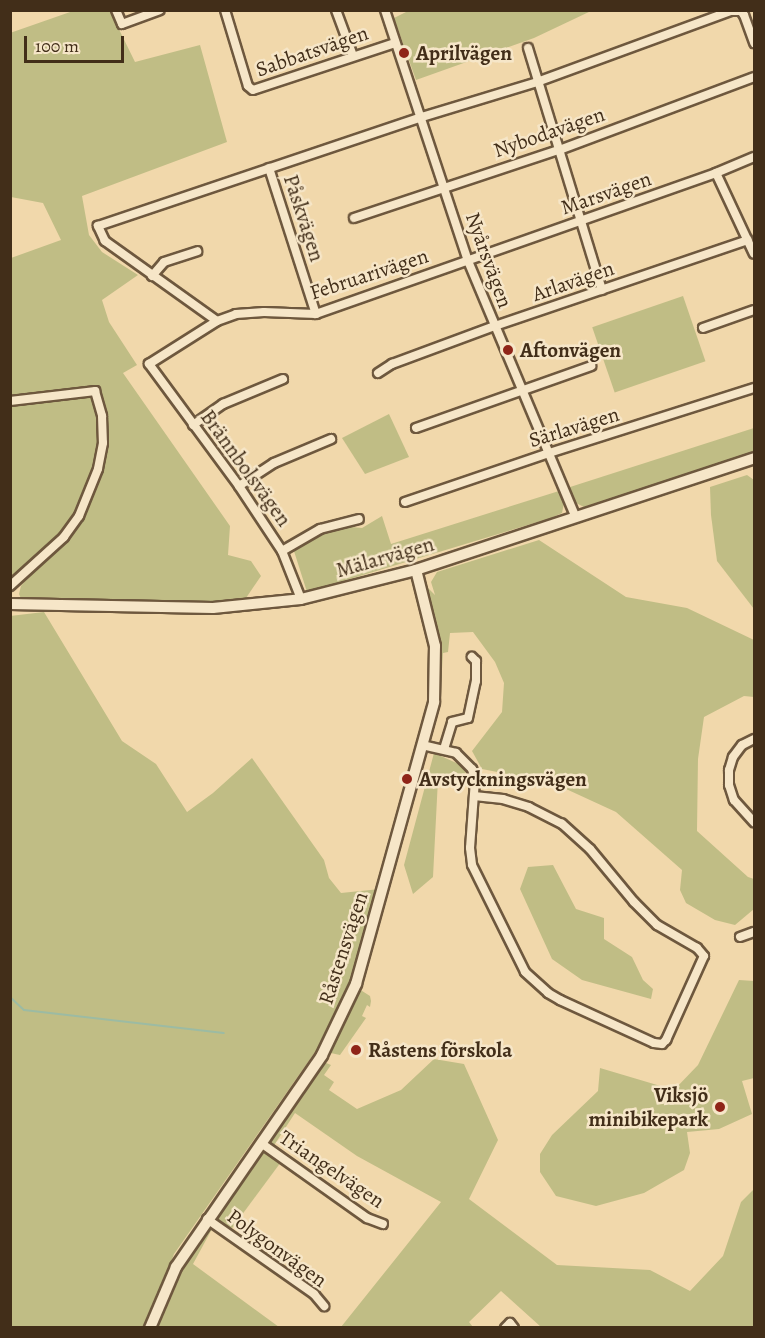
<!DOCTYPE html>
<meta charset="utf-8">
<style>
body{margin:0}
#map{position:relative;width:765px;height:1338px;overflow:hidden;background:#f1d8ab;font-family:Alegreya,serif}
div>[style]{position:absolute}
.green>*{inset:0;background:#c0bd85;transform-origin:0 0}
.stream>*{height:2px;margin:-1px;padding:0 1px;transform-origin:1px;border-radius:1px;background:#9cbba3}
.roads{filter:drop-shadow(2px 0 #6e583e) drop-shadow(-2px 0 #6e583e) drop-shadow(0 2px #6e583e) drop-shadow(0 -2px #6e583e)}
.street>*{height:8px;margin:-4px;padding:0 4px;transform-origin:4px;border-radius:4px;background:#f6e6c8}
.secondary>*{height:10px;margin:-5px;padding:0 5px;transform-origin:5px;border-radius:5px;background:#f6e6c8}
.dots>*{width:16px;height:16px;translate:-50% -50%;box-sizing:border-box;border:3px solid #f6e6c8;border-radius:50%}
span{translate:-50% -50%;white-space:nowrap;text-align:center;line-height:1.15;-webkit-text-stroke:5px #f6e6c8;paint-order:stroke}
.street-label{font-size:21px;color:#422e19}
.poi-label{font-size:21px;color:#422e19;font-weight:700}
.left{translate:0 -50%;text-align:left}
.right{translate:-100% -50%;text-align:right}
.frame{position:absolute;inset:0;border:12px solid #422e19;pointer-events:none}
.scale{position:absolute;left:24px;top:36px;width:100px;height:27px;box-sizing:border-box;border:3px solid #422e19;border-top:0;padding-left:8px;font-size:18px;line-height:21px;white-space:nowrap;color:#422e19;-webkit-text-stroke:4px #f6e6c8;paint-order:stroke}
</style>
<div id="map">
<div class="green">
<div style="clip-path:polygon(73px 11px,110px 11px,135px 62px,200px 45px,227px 142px,82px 196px,89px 235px,102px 252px,138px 275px,102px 300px,109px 322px,137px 365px,123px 373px,230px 526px,228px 555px,251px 561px,261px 576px,246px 598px,227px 603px,22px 601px,19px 594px,21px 586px,31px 574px,17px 574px,11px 585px,11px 258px,61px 240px,43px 203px,11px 197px,10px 33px)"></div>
<div style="clip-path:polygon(408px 11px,408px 10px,591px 11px,534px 38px,416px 80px,394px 18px)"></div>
<div style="left:683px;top:296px;width:69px;height:96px;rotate:71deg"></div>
<div style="clip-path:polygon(389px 414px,409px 457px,365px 474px,342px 438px)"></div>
<div style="clip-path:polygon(754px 428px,754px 452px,584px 507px,574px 502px,567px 488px)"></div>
<div style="clip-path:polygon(747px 475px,754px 480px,754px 609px,717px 561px,711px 515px,710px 487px)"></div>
<div style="clip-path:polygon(559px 491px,564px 503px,562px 513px,551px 518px,307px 592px,293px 548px,341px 526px,362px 528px,382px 516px,391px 544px)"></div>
<div style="clip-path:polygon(539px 540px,626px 597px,687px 608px,754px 640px,754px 697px,744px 696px,704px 717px,698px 759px,697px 831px,748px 877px,754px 879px,754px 909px,735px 925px,715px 920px,686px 903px,680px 890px,682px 870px,616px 812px,553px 783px,482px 769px,472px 751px,502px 712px,504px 683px,495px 662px,473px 632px,450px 633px,448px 652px,443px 653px,440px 701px,437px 715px,433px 714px,438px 681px,422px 574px,428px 588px,435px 595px,431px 582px,437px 572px)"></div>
<div style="clip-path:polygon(44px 612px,122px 741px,156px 764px,187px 812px,213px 793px,252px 758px,324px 860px,329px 878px,341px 893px,380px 889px,344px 1000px,324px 1039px,174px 1254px,147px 1327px,11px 1327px,10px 616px)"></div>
<div style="clip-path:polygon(434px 753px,461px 765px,466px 773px,438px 779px,433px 877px,413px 894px,404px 865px)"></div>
<div style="clip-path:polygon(553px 865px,576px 909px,604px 918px,604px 939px,632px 957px,643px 980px,653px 989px,651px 999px,582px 980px,552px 959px,520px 889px,528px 867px)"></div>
<div style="clip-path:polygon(739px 980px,754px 981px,754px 1078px,742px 1081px,752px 1114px,719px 1129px,687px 1132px,690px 1153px,684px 1170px,644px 1193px,596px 1206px,556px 1196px,540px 1172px,540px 1154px,552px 1135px,598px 1091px,600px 1068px,674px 1090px,698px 1065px)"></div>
<div style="clip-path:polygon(359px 989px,370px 996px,371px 1001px,370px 1007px,367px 1005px,362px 1016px,366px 1018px,340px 1055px,326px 1052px,345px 1020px)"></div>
<div style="clip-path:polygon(434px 1059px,464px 1064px,498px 1140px,469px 1199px,557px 1265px,650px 1270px,690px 1291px,723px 1256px,741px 1202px,754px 1189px,754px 1327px,541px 1327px,501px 1291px,469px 1322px,473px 1327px,341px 1327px,441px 1202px,357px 1156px,295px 1113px,273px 1147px,271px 1137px,324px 1062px,331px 1065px,324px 1075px,334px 1082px,329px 1090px,357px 1109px,401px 1090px)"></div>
<div style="clip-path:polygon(265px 1151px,281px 1162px,230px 1231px,218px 1223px,216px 1216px,260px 1153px)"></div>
<div style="clip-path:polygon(207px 1229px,212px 1229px,193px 1264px,279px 1327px,157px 1328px,170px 1294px,190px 1253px)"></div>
</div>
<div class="stream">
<div style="left:10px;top:997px;width:19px;rotate:43deg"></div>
<div style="left:24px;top:1010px;width:201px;rotate:6.6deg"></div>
</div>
<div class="roads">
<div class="street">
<div style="left:116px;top:10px;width:15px;rotate:67deg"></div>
<div style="left:122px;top:24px;width:40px;rotate:-20.2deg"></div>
<div style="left:225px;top:10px;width:79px;rotate:73.2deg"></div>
<div style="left:248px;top:86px;width:6px;rotate:39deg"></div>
<div style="left:253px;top:90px;width:150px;rotate:-18.3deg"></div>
<div style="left:336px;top:10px;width:49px;rotate:69.7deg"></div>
<div style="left:385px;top:10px;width:264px;rotate:71.7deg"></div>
<div style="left:468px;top:261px;width:276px;rotate:67.2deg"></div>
<div style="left:528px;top:48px;width:253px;rotate:73deg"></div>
<div style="left:269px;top:168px;width:153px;rotate:72.2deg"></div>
<div style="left:716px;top:173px;width:89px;rotate:64.9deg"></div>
<div style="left:354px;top:218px;width:216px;rotate:-18.4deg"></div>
<div style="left:559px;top:150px;width:208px;rotate:-20.5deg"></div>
<div style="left:152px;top:276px;width:18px;rotate:-49deg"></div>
<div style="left:164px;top:262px;width:35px;rotate:-18deg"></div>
<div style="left:217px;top:321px;width:138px;rotate:-144.5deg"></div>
<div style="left:105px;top:241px;width:17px;rotate:-115deg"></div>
<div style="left:98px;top:226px;width:342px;rotate:-18.6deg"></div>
<div style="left:422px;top:117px;width:120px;rotate:-16.9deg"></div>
<div style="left:537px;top:82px;width:207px;rotate:-20.1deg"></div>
<div style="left:731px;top:11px;width:10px"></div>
<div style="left:741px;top:11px;width:5px;rotate:53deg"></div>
<div style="left:744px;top:15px;width:30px;rotate:70deg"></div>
<div style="left:703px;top:328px;width:54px;rotate:-19.4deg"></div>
<div style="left:378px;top:373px;width:17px;rotate:-33deg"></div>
<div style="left:392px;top:364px;width:110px;rotate:-20.3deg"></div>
<div style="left:495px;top:326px;width:267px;rotate:-18.8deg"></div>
<div style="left:10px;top:401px;width:86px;rotate:-6.7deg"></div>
<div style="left:95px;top:391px;width:26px;rotate:74deg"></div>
<div style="left:102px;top:416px;width:27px;rotate:88deg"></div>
<div style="left:103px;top:443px;width:26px;rotate:101deg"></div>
<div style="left:98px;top:469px;width:51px;rotate:112deg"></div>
<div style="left:79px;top:516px;width:26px;rotate:126deg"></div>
<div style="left:64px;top:537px;width:73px;rotate:137.8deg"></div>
<div style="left:193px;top:425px;width:37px;rotate:-35deg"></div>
<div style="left:223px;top:404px;width:65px;rotate:-22.6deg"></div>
<div style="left:416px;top:428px;width:186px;rotate:-19.5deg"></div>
<div style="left:239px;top:486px;width:42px;rotate:-33.3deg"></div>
<div style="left:274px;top:463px;width:62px;rotate:-22.8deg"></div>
<div style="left:405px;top:502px;width:152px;rotate:-18.8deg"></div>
<div style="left:549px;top:453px;width:215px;rotate:-17.6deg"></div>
<div style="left:282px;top:551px;width:44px;rotate:-30.1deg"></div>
<div style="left:320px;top:529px;width:40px;rotate:-14.4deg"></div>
<div style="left:301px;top:599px;width:52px;rotate:-111.6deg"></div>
<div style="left:282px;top:551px;width:78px;rotate:-123.5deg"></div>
<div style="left:239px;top:486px;width:152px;rotate:-126.4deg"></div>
<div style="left:149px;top:364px;width:80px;rotate:-32.3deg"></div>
<div style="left:217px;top:321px;width:20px;rotate:-20deg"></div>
<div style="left:236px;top:314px;width:28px;rotate:-4deg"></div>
<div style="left:264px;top:312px;width:52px;rotate:2.2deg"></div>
<div style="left:316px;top:314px;width:424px;rotate:-19.4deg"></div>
<div style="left:716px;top:173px;width:41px;rotate:-22.8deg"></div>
<div style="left:754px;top:739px;width:13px;rotate:153deg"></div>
<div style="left:742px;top:745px;width:15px;rotate:127deg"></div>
<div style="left:733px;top:757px;width:14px;rotate:107deg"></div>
<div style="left:729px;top:770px;width:15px;rotate:90deg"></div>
<div style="left:729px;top:785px;width:16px;rotate:72deg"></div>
<div style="left:734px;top:800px;width:30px;rotate:48deg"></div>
<div style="left:422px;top:745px;width:35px;rotate:13deg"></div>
<div style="left:456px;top:753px;width:23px;rotate:45deg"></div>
<div style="left:472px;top:769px;width:11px;rotate:75deg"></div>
<div style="left:475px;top:780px;width:68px;rotate:94.2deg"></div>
<div style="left:470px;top:848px;width:17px;rotate:83deg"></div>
<div style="left:472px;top:865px;width:119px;rotate:63.6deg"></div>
<div style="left:525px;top:972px;width:31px;rotate:42deg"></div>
<div style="left:548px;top:993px;width:14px;rotate:30deg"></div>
<div style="left:560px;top:1000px;width:103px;rotate:24.6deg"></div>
<div style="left:654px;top:1043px;width:8px;rotate:7deg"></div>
<div style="left:662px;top:1044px;width:6px;rotate:-45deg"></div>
<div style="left:666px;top:1040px;width:92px;rotate:-65.7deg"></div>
<div style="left:704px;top:956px;width:11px;rotate:-131deg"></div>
<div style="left:697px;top:948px;width:46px;rotate:-150.1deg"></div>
<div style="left:657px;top:925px;width:33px;rotate:-135deg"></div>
<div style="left:634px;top:902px;width:69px;rotate:-129.7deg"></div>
<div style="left:590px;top:849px;width:38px;rotate:-138deg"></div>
<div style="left:562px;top:824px;width:37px;rotate:-153deg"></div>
<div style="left:529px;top:807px;width:27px;rotate:-163deg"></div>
<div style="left:503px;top:799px;width:29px;rotate:-174deg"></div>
<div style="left:444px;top:749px;width:28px;rotate:-73deg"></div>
<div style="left:452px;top:722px;width:16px;rotate:-14deg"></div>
<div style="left:468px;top:718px;width:38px;rotate:-78deg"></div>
<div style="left:476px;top:681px;width:20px;rotate:-90deg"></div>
<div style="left:476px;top:661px;width:6px;rotate:-135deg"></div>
<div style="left:740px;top:937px;width:15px;rotate:-20deg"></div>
<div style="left:261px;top:1143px;width:130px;rotate:35.3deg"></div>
<div style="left:367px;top:1218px;width:17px;rotate:21deg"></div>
<div style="left:207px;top:1219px;width:131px;rotate:35deg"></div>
<div style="left:314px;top:1294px;width:16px;rotate:50deg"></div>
<div style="left:505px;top:1328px;width:7px;rotate:-45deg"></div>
<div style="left:510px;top:1323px;width:6px;rotate:51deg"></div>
</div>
<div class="secondary">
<div style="left:10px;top:604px;width:203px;rotate:1.1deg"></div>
<div style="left:213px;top:608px;width:88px;rotate:-5.8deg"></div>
<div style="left:301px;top:599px;width:119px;rotate:-14.2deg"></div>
<div style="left:416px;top:570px;width:356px;rotate:-18.3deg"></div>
<div style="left:150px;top:1328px;width:66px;rotate:-66.9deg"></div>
<div style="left:176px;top:1267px;width:257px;rotate:-55.4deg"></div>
<div style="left:322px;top:1055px;width:79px;rotate:-64.4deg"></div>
<div style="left:356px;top:984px;width:293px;rotate:-74.5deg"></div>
<div style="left:434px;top:702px;width:56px;rotate:-89deg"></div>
<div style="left:435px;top:646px;width:78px;rotate:-104deg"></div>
</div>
</div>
<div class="dots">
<div style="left:404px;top:53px;background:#8f2418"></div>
<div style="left:508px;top:350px;background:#8f2418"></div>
<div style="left:407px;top:779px;background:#8f2418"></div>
<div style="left:356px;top:1050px;background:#8f2418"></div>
<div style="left:720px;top:1107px;background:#8f2418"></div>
</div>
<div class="street-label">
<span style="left:312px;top:51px;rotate:-19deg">Sabbatsvägen</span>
<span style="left:549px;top:132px;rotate:-19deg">Nybodavägen</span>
<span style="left:606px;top:193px;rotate:-19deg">Marsvägen</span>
<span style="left:304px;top:218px;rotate:72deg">Påskvägen</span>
<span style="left:489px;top:260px;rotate:70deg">Nyårsvägen</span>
<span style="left:369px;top:274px;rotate:-18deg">Februarivägen</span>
<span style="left:573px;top:281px;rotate:-19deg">Arlavägen</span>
<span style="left:574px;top:427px;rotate:-17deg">Särlavägen</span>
<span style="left:246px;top:468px;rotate:54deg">Brännbolsvägen</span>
<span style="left:385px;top:557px;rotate:-16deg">Mälarvägen</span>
<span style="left:343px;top:948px;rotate:-72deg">Råstensvägen</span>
<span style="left:332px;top:1169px;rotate:34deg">Triangelvägen</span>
<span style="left:277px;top:1248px;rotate:36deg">Polygonvägen</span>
</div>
<div class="poi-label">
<span class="left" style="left:416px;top:53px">Aprilvägen</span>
<span class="left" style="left:520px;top:350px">Aftonvägen</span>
<span class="left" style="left:419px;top:779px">Avstyckningsvägen</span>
<span class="left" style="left:368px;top:1050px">Råstens förskola</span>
<span class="right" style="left:708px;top:1107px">Viksjö<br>minibikepark</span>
</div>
<div class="frame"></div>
<div class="scale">100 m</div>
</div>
